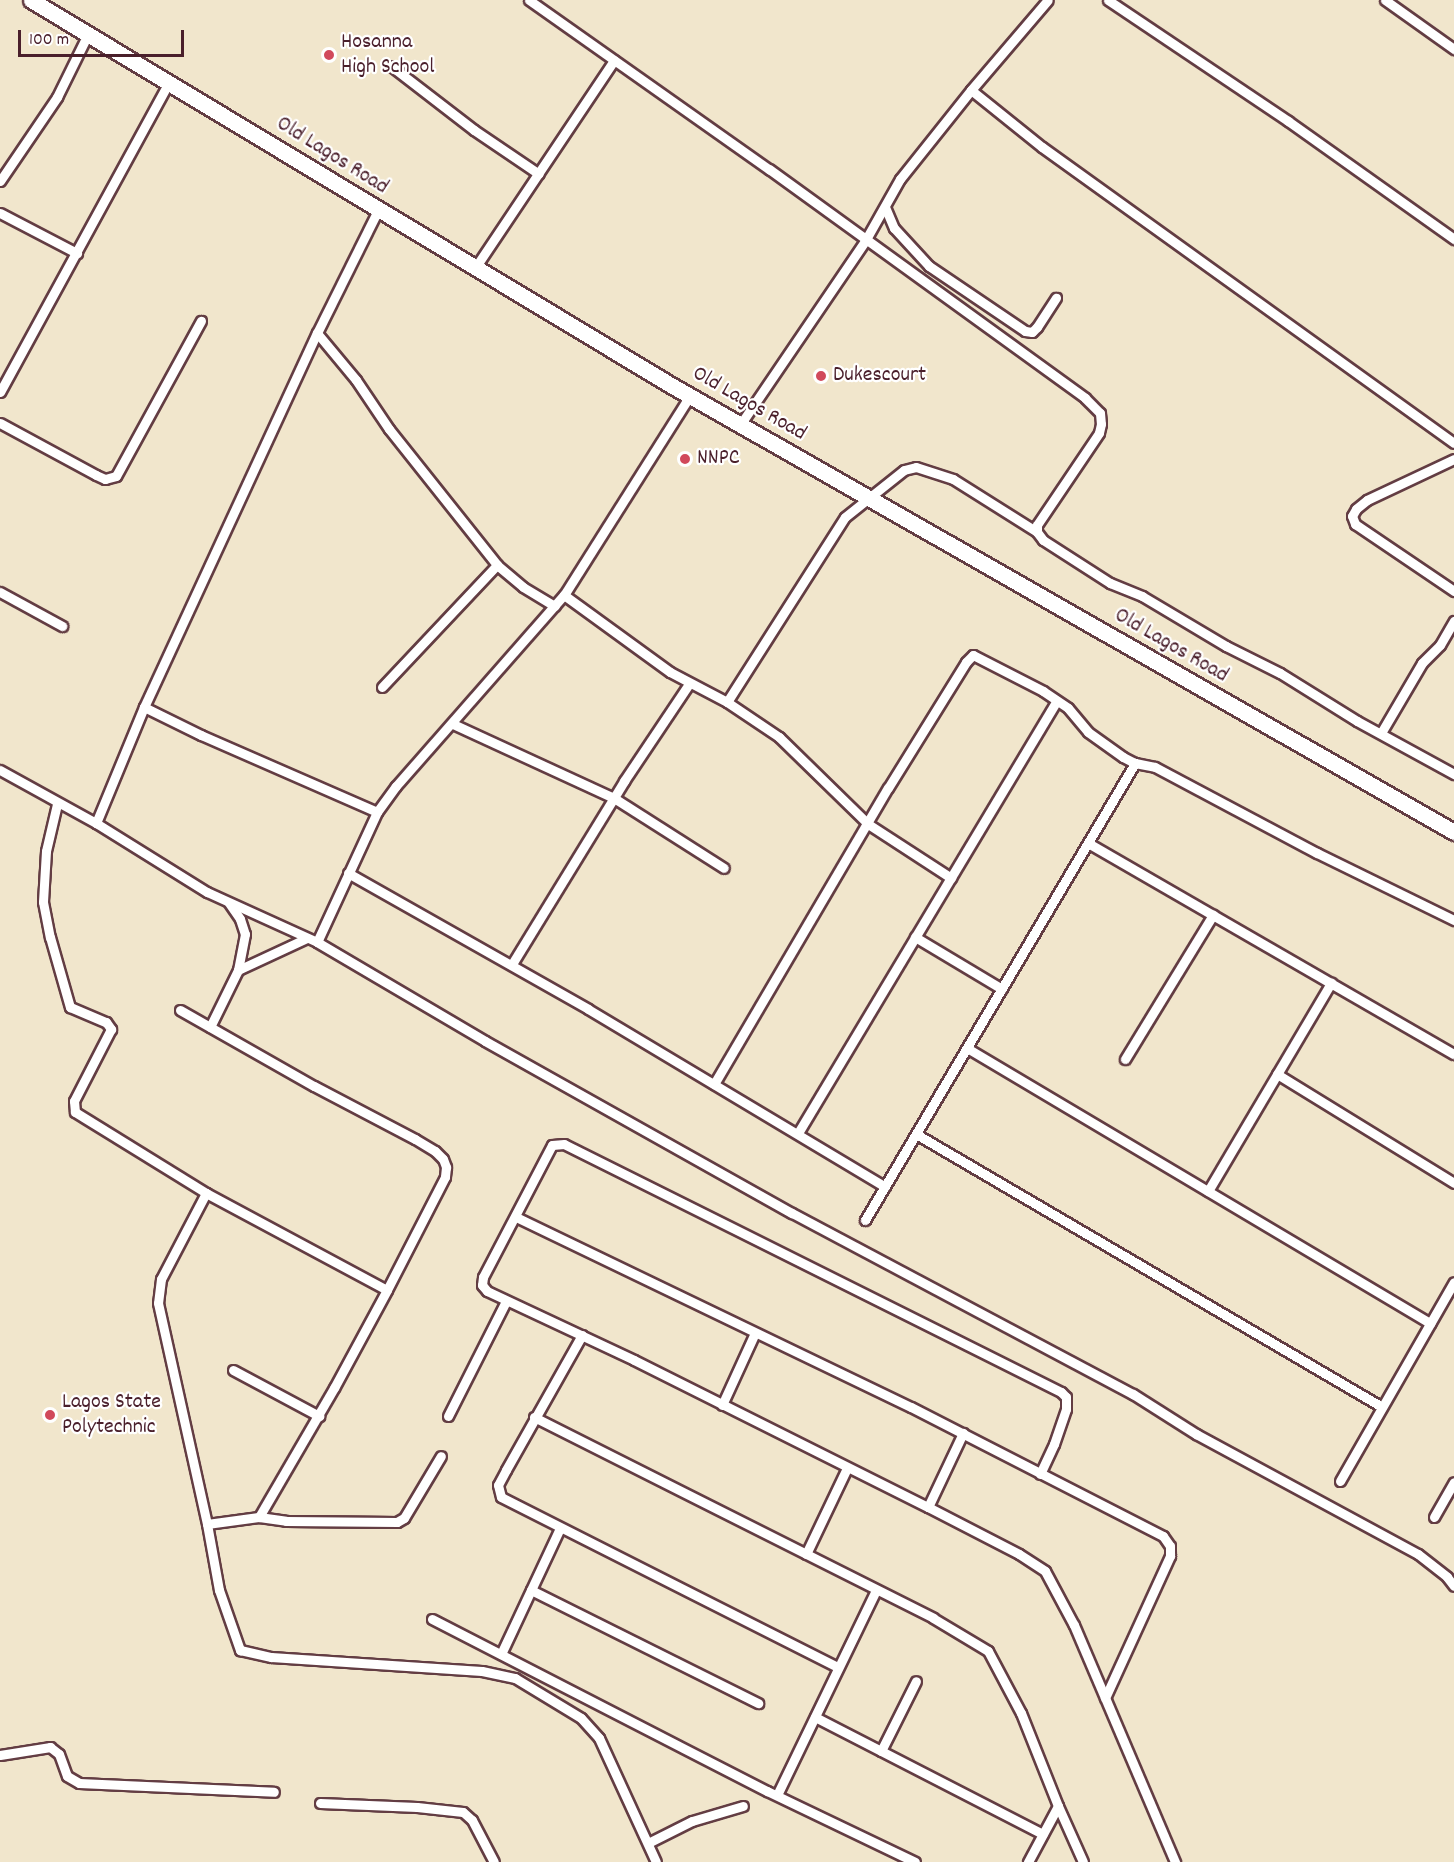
<!DOCTYPE html>
<style>
body{margin:0}
#map{position:relative;width:1454px;height:1862px;overflow:hidden;background:#f1e6cc;font-family:Dekko,sans-serif}
div>[style]{position:absolute}
.roads{filter:drop-shadow(2px 0 #633d43) drop-shadow(-2px 0 #633d43) drop-shadow(0 2px #633d43) drop-shadow(0 -2px #633d43)}
.minor>*{height:9px;margin:-4.5px;padding:0 4.5px;transform-origin:4.5px;border-radius:4.5px;background:#fff}
.primary>*{height:15px;margin:-7.5px;padding:0 7.5px;transform-origin:7.5px;border-radius:7.5px;background:#fff}
.dots>*{width:16px;height:16px;translate:-50% -50%;box-sizing:border-box;border:3px solid #fff;border-radius:50%}
span{translate:-50% -50%;white-space:nowrap;text-align:center;line-height:1.15;-webkit-text-stroke:4.5px #fff;paint-order:stroke}
.poi-label{font-size:22px;color:#4a1f2b}
.left{translate:0 -50%;text-align:left}
.street-label{font-size:22px;color:#4a1f2b}
.scale{position:absolute;left:18px;top:30px;width:166px;height:27px;box-sizing:border-box;border:3px solid #4a1f2b;border-top:0;padding-left:8px;font-size:18px;line-height:21px;white-space:nowrap;color:#4a1f2b;-webkit-text-stroke:4px #fff;paint-order:stroke}
</style>
<div id="map">
<div class="roads">
<div class="minor">
<div style="left:529px;top:0;width:294px;rotate:35.2deg"></div>
<div style="left:769px;top:169px;width:390px;rotate:35.9deg"></div>
<div style="left:1085px;top:398px;width:21px;rotate:45deg"></div>
<div style="left:1100px;top:413px;width:11px;rotate:85deg"></div>
<div style="left:1101px;top:424px;width:9px;rotate:103deg"></div>
<div style="left:1099px;top:433px;width:111px;rotate:124deg"></div>
<div style="left:1037px;top:525px;width:7px;rotate:90deg"></div>
<div style="left:1037px;top:532px;width:10px;rotate:53deg"></div>
<div style="left:1043px;top:540px;width:80px;rotate:32.7deg"></div>
<div style="left:1110px;top:583px;width:35px;rotate:22deg"></div>
<div style="left:1142px;top:596px;width:98px;rotate:30.8deg"></div>
<div style="left:1226px;top:646px;width:60px;rotate:26.6deg"></div>
<div style="left:1280px;top:673px;width:91px;rotate:31.9deg"></div>
<div style="left:1357px;top:721px;width:111px;rotate:28.7deg"></div>
<div style="left:1108px;top:0;width:217px;rotate:33.9deg"></div>
<div style="left:1288px;top:121px;width:204px;rotate:35.4deg"></div>
<div style="left:1385px;top:0;width:85px;rotate:35.4deg"></div>
<div style="left:391px;top:66px;width:105px;rotate:37.6deg"></div>
<div style="left:474px;top:130px;width:78px;rotate:34.1deg"></div>
<div style="left:971px;top:90px;width:91px;rotate:38.8deg"></div>
<div style="left:1042px;top:147px;width:507px;rotate:35.7deg"></div>
<div style="left:0;top:181px;width:102px;rotate:-55.8deg"></div>
<div style="left:57px;top:97px;width:70px;rotate:-63.8deg"></div>
<div style="left:885px;top:207px;width:23px;rotate:67deg"></div>
<div style="left:894px;top:228px;width:52px;rotate:47.4deg"></div>
<div style="left:929px;top:266px;width:116px;rotate:34.1deg"></div>
<div style="left:1025px;top:331px;width:7px;rotate:8deg"></div>
<div style="left:1032px;top:332px;width:7px;rotate:-45deg"></div>
<div style="left:1037px;top:327px;width:35px;rotate:-57deg"></div>
<div style="left:0;top:213px;width:87px;rotate:27.5deg"></div>
<div style="left:475px;top:268px;width:250px;rotate:-56.2deg"></div>
<div style="left:317px;top:333px;width:61px;rotate:50.3deg"></div>
<div style="left:356px;top:380px;width:59px;rotate:56deg"></div>
<div style="left:389px;top:429px;width:174px;rotate:51.5deg"></div>
<div style="left:497px;top:565px;width:34px;rotate:40deg"></div>
<div style="left:523px;top:587px;width:37px;rotate:31deg"></div>
<div style="left:0;top:392px;width:353px;rotate:-61.4deg"></div>
<div style="left:0;top:423px;width:109px;rotate:28.4deg"></div>
<div style="left:96px;top:475px;width:10px;rotate:24deg"></div>
<div style="left:105px;top:479px;width:11px;rotate:-15deg"></div>
<div style="left:116px;top:476px;width:177px;rotate:-61.3deg"></div>
<div style="left:740px;top:425px;width:222px;rotate:-55.8deg"></div>
<div style="left:865px;top:241px;width:71px;rotate:-60.6deg"></div>
<div style="left:900px;top:179px;width:114px;rotate:-51.4deg"></div>
<div style="left:971px;top:90px;width:118px;rotate:-49.5deg"></div>
<div style="left:1454px;top:459px;width:96px;rotate:154.8deg"></div>
<div style="left:1367px;top:500px;width:14px;rotate:141deg"></div>
<div style="left:1356px;top:509px;width:8px;rotate:120deg"></div>
<div style="left:1352px;top:516px;width:9px;rotate:69deg"></div>
<div style="left:1355px;top:524px;width:120px;rotate:34.1deg"></div>
<div style="left:0;top:592px;width:71px;rotate:28.7deg"></div>
<div style="left:564px;top:595px;width:131px;rotate:36deg"></div>
<div style="left:670px;top:672px;width:64px;rotate:27.8deg"></div>
<div style="left:727px;top:702px;width:63px;rotate:33.9deg"></div>
<div style="left:779px;top:737px;width:124px;rotate:44.3deg"></div>
<div style="left:868px;top:824px;width:99px;rotate:33deg"></div>
<div style="left:382px;top:687px;width:168px;rotate:-46.7deg"></div>
<div style="left:727px;top:702px;width:219px;rotate:-57.5deg"></div>
<div style="left:845px;top:517px;width:75px;rotate:-38.5deg"></div>
<div style="left:904px;top:470px;width:12px;rotate:-14deg"></div>
<div style="left:916px;top:467px;width:39px;rotate:18deg"></div>
<div style="left:953px;top:479px;width:99px;rotate:32.2deg"></div>
<div style="left:144px;top:707px;width:64px;rotate:26.2deg"></div>
<div style="left:201px;top:735px;width:192px;rotate:23.6deg"></div>
<div style="left:453px;top:724px;width:177px;rotate:24.7deg"></div>
<div style="left:614px;top:798px;width:130px;rotate:32.5deg"></div>
<div style="left:1381px;top:733px;width:81px;rotate:-59.6deg"></div>
<div style="left:1422px;top:663px;width:25px;rotate:-45deg"></div>
<div style="left:1440px;top:645px;width:28px;rotate:-60deg"></div>
<div style="left:0;top:770px;width:110px;rotate:28.9deg"></div>
<div style="left:96px;top:823px;width:131px;rotate:31.9deg"></div>
<div style="left:207px;top:892px;width:121px;rotate:24.4deg"></div>
<div style="left:317px;top:942px;width:195px;rotate:30.5deg"></div>
<div style="left:485px;top:1041px;width:352px;rotate:29.3deg"></div>
<div style="left:792px;top:1213px;width:386px;rotate:28deg"></div>
<div style="left:1133px;top:1394px;width:75px;rotate:32.4deg"></div>
<div style="left:1196px;top:1434px;width:252px;rotate:28.4deg"></div>
<div style="left:1418px;top:1554px;width:37px;rotate:38deg"></div>
<div style="left:1447px;top:1577px;width:11px;rotate:52deg"></div>
<div style="left:57px;top:804px;width:48px;rotate:103.2deg"></div>
<div style="left:46px;top:851px;width:51px;rotate:93.4deg"></div>
<div style="left:43px;top:902px;width:36px;rotate:79deg"></div>
<div style="left:50px;top:937px;width:73px;rotate:74.1deg"></div>
<div style="left:70px;top:1007px;width:39px;rotate:23deg"></div>
<div style="left:106px;top:1022px;width:9px;rotate:54deg"></div>
<div style="left:111px;top:1029px;width:81px;rotate:117.2deg"></div>
<div style="left:74px;top:1101px;width:11px;rotate:85deg"></div>
<div style="left:75px;top:1112px;width:154px;rotate:31.7deg"></div>
<div style="left:206px;top:1193px;width:205px;rotate:28.2deg"></div>
<div style="left:96px;top:823px;width:126px;rotate:-67.5deg"></div>
<div style="left:144px;top:707px;width:412px;rotate:-65.2deg"></div>
<div style="left:317px;top:333px;width:137px;rotate:-63.6deg"></div>
<div style="left:1088px;top:843px;width:422px;rotate:30deg"></div>
<div style="left:348px;top:873px;width:276px;rotate:29.5deg"></div>
<div style="left:588px;top:1009px;width:346px;rotate:30.9deg"></div>
<div style="left:229px;top:903px;width:19px;rotate:55deg"></div>
<div style="left:240px;top:919px;width:16px;rotate:72deg"></div>
<div style="left:245px;top:934px;width:37px;rotate:101deg"></div>
<div style="left:915px;top:937px;width:101px;rotate:30.9deg"></div>
<div style="left:317px;top:942px;width:143px;rotate:-65.2deg"></div>
<div style="left:377px;top:812px;width:32px;rotate:-54deg"></div>
<div style="left:396px;top:786px;width:254px;rotate:-48.7deg"></div>
<div style="left:564px;top:595px;width:236px;rotate:-57.7deg"></div>
<div style="left:512px;top:964px;width:215px;rotate:-58.5deg"></div>
<div style="left:624px;top:781px;width:117px;rotate:-56.2deg"></div>
<div style="left:180px;top:1010px;width:154px;rotate:29.6deg"></div>
<div style="left:314px;top:1086px;width:114px;rotate:27.7deg"></div>
<div style="left:415px;top:1139px;width:23px;rotate:31deg"></div>
<div style="left:435px;top:1151px;width:11px;rotate:45deg"></div>
<div style="left:443px;top:1159px;width:9px;rotate:69deg"></div>
<div style="left:446px;top:1167px;width:10px;rotate:96deg"></div>
<div style="left:445px;top:1177px;width:127px;rotate:117.2deg"></div>
<div style="left:387px;top:1290px;width:111px;rotate:118.4deg"></div>
<div style="left:334px;top:1388px;width:149px;rotate:120.2deg"></div>
<div style="left:210px;top:1027px;width:64px;rotate:-63.8deg"></div>
<div style="left:238px;top:970px;width:76px;rotate:-24.9deg"></div>
<div style="left:967px;top:1048px;width:539px;rotate:30.71deg"></div>
<div style="left:1125px;top:1059px;width:169px;rotate:-58.6deg"></div>
<div style="left:1277px;top:1074px;width:208px;rotate:31.6deg"></div>
<div style="left:714px;top:1084px;width:343px;rotate:-59.6deg"></div>
<div style="left:888px;top:788px;width:148px;rotate:-58.2deg"></div>
<div style="left:966px;top:662px;width:10px;rotate:-45deg"></div>
<div style="left:973px;top:655px;width:79px;rotate:27.2deg"></div>
<div style="left:1043px;top:691px;width:30px;rotate:34deg"></div>
<div style="left:1068px;top:708px;width:31px;rotate:50deg"></div>
<div style="left:1088px;top:732px;width:43px;rotate:35.5deg"></div>
<div style="left:1123px;top:757px;width:13px;rotate:27deg"></div>
<div style="left:1135px;top:763px;width:20px;rotate:11deg"></div>
<div style="left:1155px;top:767px;width:183px;rotate:28deg"></div>
<div style="left:1317px;top:853px;width:153px;rotate:26.1deg"></div>
<div style="left:798px;top:1133px;width:502px;rotate:-59.09deg"></div>
<div style="left:916px;top:1134px;width:540px;rotate:30.36deg"></div>
<div style="left:1208px;top:1191px;width:242px;rotate:-59.4deg"></div>
<div style="left:206px;top:1193px;width:97px;rotate:117.6deg"></div>
<div style="left:161px;top:1279px;width:24px;rotate:97deg"></div>
<div style="left:158px;top:1303px;width:226px;rotate:77.5deg"></div>
<div style="left:207px;top:1524px;width:67px;rotate:79.7deg"></div>
<div style="left:219px;top:1590px;width:64px;rotate:70.7deg"></div>
<div style="left:240px;top:1650px;width:32px;rotate:13deg"></div>
<div style="left:271px;top:1657px;width:211px;rotate:3.8deg"></div>
<div style="left:482px;top:1671px;width:34px;rotate:12deg"></div>
<div style="left:515px;top:1678px;width:77px;rotate:31.2deg"></div>
<div style="left:581px;top:1718px;width:27px;rotate:48deg"></div>
<div style="left:599px;top:1738px;width:136px;rotate:65.3deg"></div>
<div style="left:516px;top:1217px;width:438px;rotate:25.7deg"></div>
<div style="left:911px;top:1407px;width:283px;rotate:27.1deg"></div>
<div style="left:1163px;top:1536px;width:12px;rotate:55deg"></div>
<div style="left:1170px;top:1546px;width:10px;rotate:90deg"></div>
<div style="left:1170px;top:1556px;width:156px;rotate:114.6deg"></div>
<div style="left:865px;top:1220px;width:531px;rotate:-59.42deg"></div>
<div style="left:582px;top:1335px;width:155px;rotate:119.4deg"></div>
<div style="left:506px;top:1470px;width:17px;rotate:118deg"></div>
<div style="left:498px;top:1485px;width:12px;rotate:76deg"></div>
<div style="left:501px;top:1497px;width:377px;rotate:26.8deg"></div>
<div style="left:233px;top:1370px;width:98px;rotate:28.1deg"></div>
<div style="left:722px;top:1405px;width:79px;rotate:-65.4deg"></div>
<div style="left:448px;top:1416px;width:129px;rotate:-63.2deg"></div>
<div style="left:534px;top:1417px;width:447px;rotate:26.7deg"></div>
<div style="left:933px;top:1618px;width:64px;rotate:31deg"></div>
<div style="left:988px;top:1651px;width:70px;rotate:62deg"></div>
<div style="left:1021px;top:1713px;width:100px;rotate:68.3deg"></div>
<div style="left:1058px;top:1806px;width:64px;rotate:118.2deg"></div>
<div style="left:1040px;top:1474px;width:33px;rotate:-65deg"></div>
<div style="left:1054px;top:1444px;width:37px;rotate:-71deg"></div>
<div style="left:1066px;top:1409px;width:12px;rotate:-90deg"></div>
<div style="left:1066px;top:1397px;width:7px;rotate:-135deg"></div>
<div style="left:1061px;top:1392px;width:555px;rotate:-153.48deg"></div>
<div style="left:564px;top:1144px;width:12px;rotate:175deg"></div>
<div style="left:552px;top:1145px;width:149px;rotate:117.6deg"></div>
<div style="left:483px;top:1277px;width:8px;rotate:97deg"></div>
<div style="left:482px;top:1285px;width:8px;rotate:50deg"></div>
<div style="left:487px;top:1291px;width:162px;rotate:25.1deg"></div>
<div style="left:634px;top:1360px;width:329px;rotate:26.6deg"></div>
<div style="left:928px;top:1507px;width:102px;rotate:27.3deg"></div>
<div style="left:1019px;top:1554px;width:31px;rotate:33deg"></div>
<div style="left:1045px;top:1571px;width:61px;rotate:61.8deg"></div>
<div style="left:1074px;top:1625px;width:258px;rotate:66.9deg"></div>
<div style="left:1340px;top:1481px;width:229px;rotate:-60.2deg"></div>
<div style="left:928px;top:1507px;width:82px;rotate:-64.7deg"></div>
<div style="left:1434px;top:1517px;width:40px;rotate:-60.3deg"></div>
<div style="left:207px;top:1524px;width:52px;rotate:-7.7deg"></div>
<div style="left:259px;top:1517px;width:27px;rotate:8deg"></div>
<div style="left:286px;top:1521px;width:111px;rotate:0.5deg"></div>
<div style="left:397px;top:1522px;width:8px;rotate:-30deg"></div>
<div style="left:404px;top:1518px;width:72px;rotate:-59.2deg"></div>
<div style="left:806px;top:1554px;width:95px;rotate:-64.5deg"></div>
<div style="left:531px;top:1590px;width:254px;rotate:26.5deg"></div>
<div style="left:432px;top:1619px;width:377px;rotate:27.2deg"></div>
<div style="left:767px;top:1791px;width:164px;rotate:25.6deg"></div>
<div style="left:501px;top:1654px;width:139px;rotate:-64.9deg"></div>
<div style="left:815px;top:1717px;width:256px;rotate:27.2deg"></div>
<div style="left:881px;top:1751px;width:78px;rotate:-63.4deg"></div>
<div style="left:0;top:1755px;width:51px;rotate:-9.1deg"></div>
<div style="left:50px;top:1747px;width:11px;rotate:38deg"></div>
<div style="left:59px;top:1754px;width:23px;rotate:70deg"></div>
<div style="left:67px;top:1776px;width:14px;rotate:30deg"></div>
<div style="left:79px;top:1783px;width:195px;rotate:2.6deg"></div>
<div style="left:777px;top:1795px;width:228px;rotate:-64.2deg"></div>
<div style="left:320px;top:1803px;width:97px;rotate:2.4deg"></div>
<div style="left:417px;top:1807px;width:46px;rotate:6.2deg"></div>
<div style="left:463px;top:1812px;width:12px;rotate:42deg"></div>
<div style="left:472px;top:1820px;width:47px;rotate:62.4deg"></div>
<div style="left:1058px;top:1806px;width:61px;rotate:65.9deg"></div>
<div style="left:648px;top:1843px;width:49px;rotate:-26.6deg"></div>
<div style="left:692px;top:1821px;width:53px;rotate:-16.4deg"></div>
</div>
<div class="primary">
<div style="left:31px;top:0;width:745px;rotate:31.04deg"></div>
<div style="left:669px;top:384px;width:904px;rotate:29.71deg"></div>
</div>
</div>
<div class="dots">
<div style="left:329px;top:55px;background:#d1495b"></div>
<div style="left:821px;top:376px;background:#d1495b"></div>
<div style="left:685px;top:459px;background:#d1495b"></div>
<div style="left:50px;top:1415px;background:#d1495b"></div>
</div>
<div class="poi-label">
<span class="left" style="left:341px;top:55px">Hosanna<br>High School</span>
<span class="left" style="left:833px;top:376px">Dukescourt</span>
<span class="left" style="left:697px;top:459px">NNPC</span>
<span class="left" style="left:62px;top:1415px">Lagos State<br>Polytechnic</span>
</div>
<div class="street-label">
<span style="left:332px;top:156px;rotate:32deg">Old Lagos Road</span>
<span style="left:749px;top:404px;rotate:30deg">Old Lagos Road</span>
<span style="left:1171px;top:646px;rotate:30deg">Old Lagos Road</span>
</div>
<div class="scale">100 m</div>
</div>
